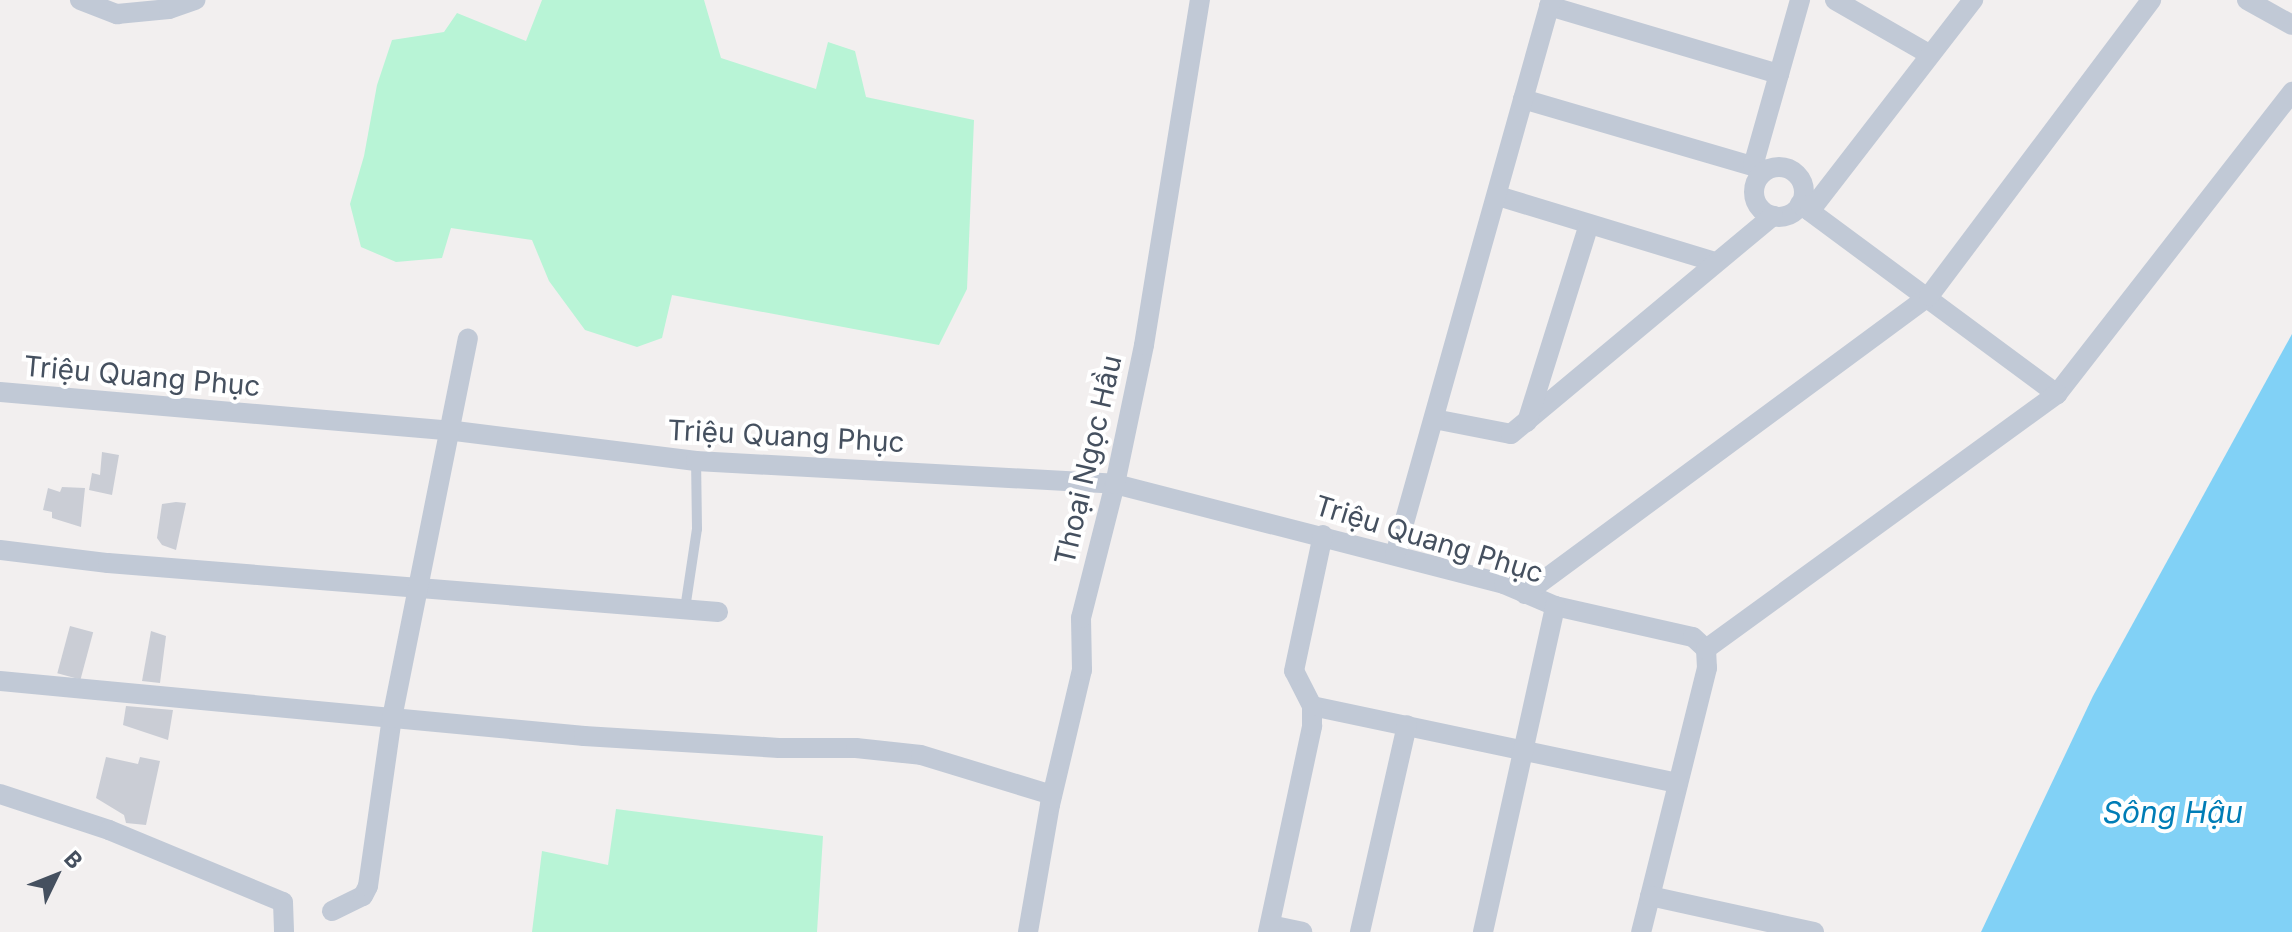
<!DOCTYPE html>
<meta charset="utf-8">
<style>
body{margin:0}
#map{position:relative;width:2292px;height:932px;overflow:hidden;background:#f2efef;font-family:Inter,sans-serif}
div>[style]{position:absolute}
.green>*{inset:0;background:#b8f4d6}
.water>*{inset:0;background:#81d1f6}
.building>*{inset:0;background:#cacdd5;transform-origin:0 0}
.lane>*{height:10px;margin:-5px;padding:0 5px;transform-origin:5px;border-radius:5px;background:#c1c9d6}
.street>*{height:20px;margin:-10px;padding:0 10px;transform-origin:10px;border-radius:10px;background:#c1c9d6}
.street>.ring{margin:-10px;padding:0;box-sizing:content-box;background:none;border:20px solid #c1c9d6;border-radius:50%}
span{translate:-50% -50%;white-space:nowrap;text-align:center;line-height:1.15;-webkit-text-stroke:8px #fff;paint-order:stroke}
.street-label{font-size:28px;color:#45505f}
.water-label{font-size:30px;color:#007db6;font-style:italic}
.north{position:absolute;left:16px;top:836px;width:80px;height:80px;-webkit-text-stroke:6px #fff;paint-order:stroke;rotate:47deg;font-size:22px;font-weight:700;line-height:32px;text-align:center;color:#45505f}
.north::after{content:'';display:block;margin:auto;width:28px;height:36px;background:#45505f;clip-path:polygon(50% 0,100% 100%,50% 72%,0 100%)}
</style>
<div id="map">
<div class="green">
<div style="clip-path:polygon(542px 0,704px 0,721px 58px,816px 89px,828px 42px,855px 51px,866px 97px,974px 120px,967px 289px,939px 345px,672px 295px,662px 338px,637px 347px,585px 330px,549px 281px,532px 240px,451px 228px,442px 258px,396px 262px,361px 247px,350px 204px,364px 156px,377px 85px,392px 40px,444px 32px,457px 13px,526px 41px)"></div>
<div style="clip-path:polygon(616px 809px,823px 836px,817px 932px,532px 932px,542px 851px,608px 865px)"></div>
</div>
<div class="water">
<div style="clip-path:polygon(2292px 334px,2292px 932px,1981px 932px,2093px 696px)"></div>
</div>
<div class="building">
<div style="clip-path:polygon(102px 452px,119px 455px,112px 495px,89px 490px,92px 473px,100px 475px)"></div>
<div style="clip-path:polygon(62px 487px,85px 488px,81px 527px,52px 518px,52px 512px,43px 510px,48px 488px,60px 492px)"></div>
<div style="clip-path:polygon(176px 502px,186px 503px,176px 550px,162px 545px,157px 538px,162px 504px)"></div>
<div style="left:70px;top:626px;width:24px;height:49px;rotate:15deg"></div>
<div style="clip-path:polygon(151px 631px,166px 636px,160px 683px,142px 681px)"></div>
<div style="clip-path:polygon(126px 706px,173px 710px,168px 740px,123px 725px)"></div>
<div style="clip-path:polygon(106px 757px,138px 764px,140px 757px,160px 761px,146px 825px,126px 823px,124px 815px,96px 798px)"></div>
</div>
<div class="lane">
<div style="left:685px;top:609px;width:81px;rotate:-81.5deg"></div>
<div style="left:697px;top:529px;width:68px;rotate:-90.8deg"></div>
</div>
<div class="street">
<div style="left:80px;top:0;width:40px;rotate:21deg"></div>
<div style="left:117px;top:14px;width:52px;rotate:-5.5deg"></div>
<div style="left:169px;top:9px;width:28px;rotate:-19deg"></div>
<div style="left:1835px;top:0;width:108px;rotate:29.9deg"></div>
<div style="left:2247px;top:0;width:51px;rotate:29.1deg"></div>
<div style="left:1549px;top:6px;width:240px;rotate:16.5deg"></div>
<div style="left:1523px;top:99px;width:253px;rotate:16.3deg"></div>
<div style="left:1753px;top:166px;width:173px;rotate:-74.2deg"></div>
<div class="ring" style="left:1754px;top:167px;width:30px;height:30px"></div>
<div style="left:1498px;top:196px;width:227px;rotate:16.9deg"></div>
<div style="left:1800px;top:204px;width:320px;rotate:36.5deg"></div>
<div style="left:2057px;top:394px;width:383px;rotate:-52.1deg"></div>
<div style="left:1810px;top:211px;width:267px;rotate:-52.3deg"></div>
<div style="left:0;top:392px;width:449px;rotate:4.9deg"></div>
<div style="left:447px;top:430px;width:251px;rotate:7.1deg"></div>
<div style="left:696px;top:461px;width:420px;rotate:3.1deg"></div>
<div style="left:1115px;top:484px;width:402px;rotate:14.4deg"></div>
<div style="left:1504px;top:584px;width:56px;rotate:23.3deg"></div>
<div style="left:1555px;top:606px;width:141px;rotate:12.7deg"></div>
<div style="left:1693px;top:637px;width:18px;rotate:43deg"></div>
<div style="left:1706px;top:649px;width:19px;rotate:87deg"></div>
<div style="left:1707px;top:668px;width:272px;rotate:104deg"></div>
<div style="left:1434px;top:419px;width:78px;rotate:11deg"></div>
<div style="left:1511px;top:434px;width:341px;rotate:-39.8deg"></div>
<div style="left:1527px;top:422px;width:207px;rotate:-72.6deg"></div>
<div style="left:0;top:550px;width:109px;rotate:6.9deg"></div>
<div style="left:108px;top:563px;width:612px;rotate:4.59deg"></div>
<div style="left:1395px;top:555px;width:577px;rotate:-74.3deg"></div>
<div style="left:1525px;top:594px;width:502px;rotate:-36.41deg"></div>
<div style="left:1929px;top:296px;width:370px;rotate:-53.1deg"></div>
<div style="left:1706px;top:649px;width:434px;rotate:-36deg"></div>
<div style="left:0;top:681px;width:587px;rotate:5.38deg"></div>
<div style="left:584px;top:736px;width:195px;rotate:3.5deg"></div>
<div style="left:779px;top:748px;width:77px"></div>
<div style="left:856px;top:748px;width:65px;rotate:6.1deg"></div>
<div style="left:921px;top:755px;width:137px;rotate:17deg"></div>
<div style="left:1312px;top:706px;width:374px;rotate:11.9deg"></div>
<div style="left:0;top:794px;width:115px;rotate:18.3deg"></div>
<div style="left:109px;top:830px;width:188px;rotate:22.5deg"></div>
<div style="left:283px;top:902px;width:30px;rotate:88deg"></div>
<div style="left:1650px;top:896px;width:168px;rotate:12.4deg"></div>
<div style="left:332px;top:911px;width:34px;rotate:-26deg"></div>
<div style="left:363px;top:896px;width:11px;rotate:-63deg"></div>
<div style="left:368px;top:886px;width:170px;rotate:-81.9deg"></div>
<div style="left:392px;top:718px;width:387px;rotate:-78.7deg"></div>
<div style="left:1270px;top:925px;width:33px;rotate:12deg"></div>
<div style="left:1028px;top:932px;width:129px;rotate:-80.2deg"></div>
<div style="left:1050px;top:805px;width:139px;rotate:-76.7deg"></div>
<div style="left:1082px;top:670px;width:52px;rotate:-91.1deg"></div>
<div style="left:1081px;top:618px;width:138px;rotate:-75.8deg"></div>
<div style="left:1115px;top:484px;width:142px;rotate:-78.2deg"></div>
<div style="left:1144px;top:345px;width:350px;rotate:-80.8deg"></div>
<div style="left:1268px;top:932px;width:211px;rotate:-77.9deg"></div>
<div style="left:1312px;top:726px;width:20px;rotate:-90deg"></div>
<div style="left:1312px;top:706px;width:39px;rotate:-117deg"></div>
<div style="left:1294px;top:671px;width:139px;rotate:-78deg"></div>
<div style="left:1360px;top:932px;width:212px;rotate:-77.2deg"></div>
<div style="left:1483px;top:932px;width:334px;rotate:-77.5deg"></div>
</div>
<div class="street-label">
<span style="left:142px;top:376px;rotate:5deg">Triệu Quang Phục</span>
<span style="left:786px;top:436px;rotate:3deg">Triệu Quang Phục</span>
<span style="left:1088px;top:460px;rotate:-77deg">Thoại Ngọc Hầu</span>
<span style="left:1429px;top:539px;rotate:17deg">Triệu Quang Phục</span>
</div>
<div class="water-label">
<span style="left:2173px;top:812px">Sông Hậu</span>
</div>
<div class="north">B</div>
</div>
